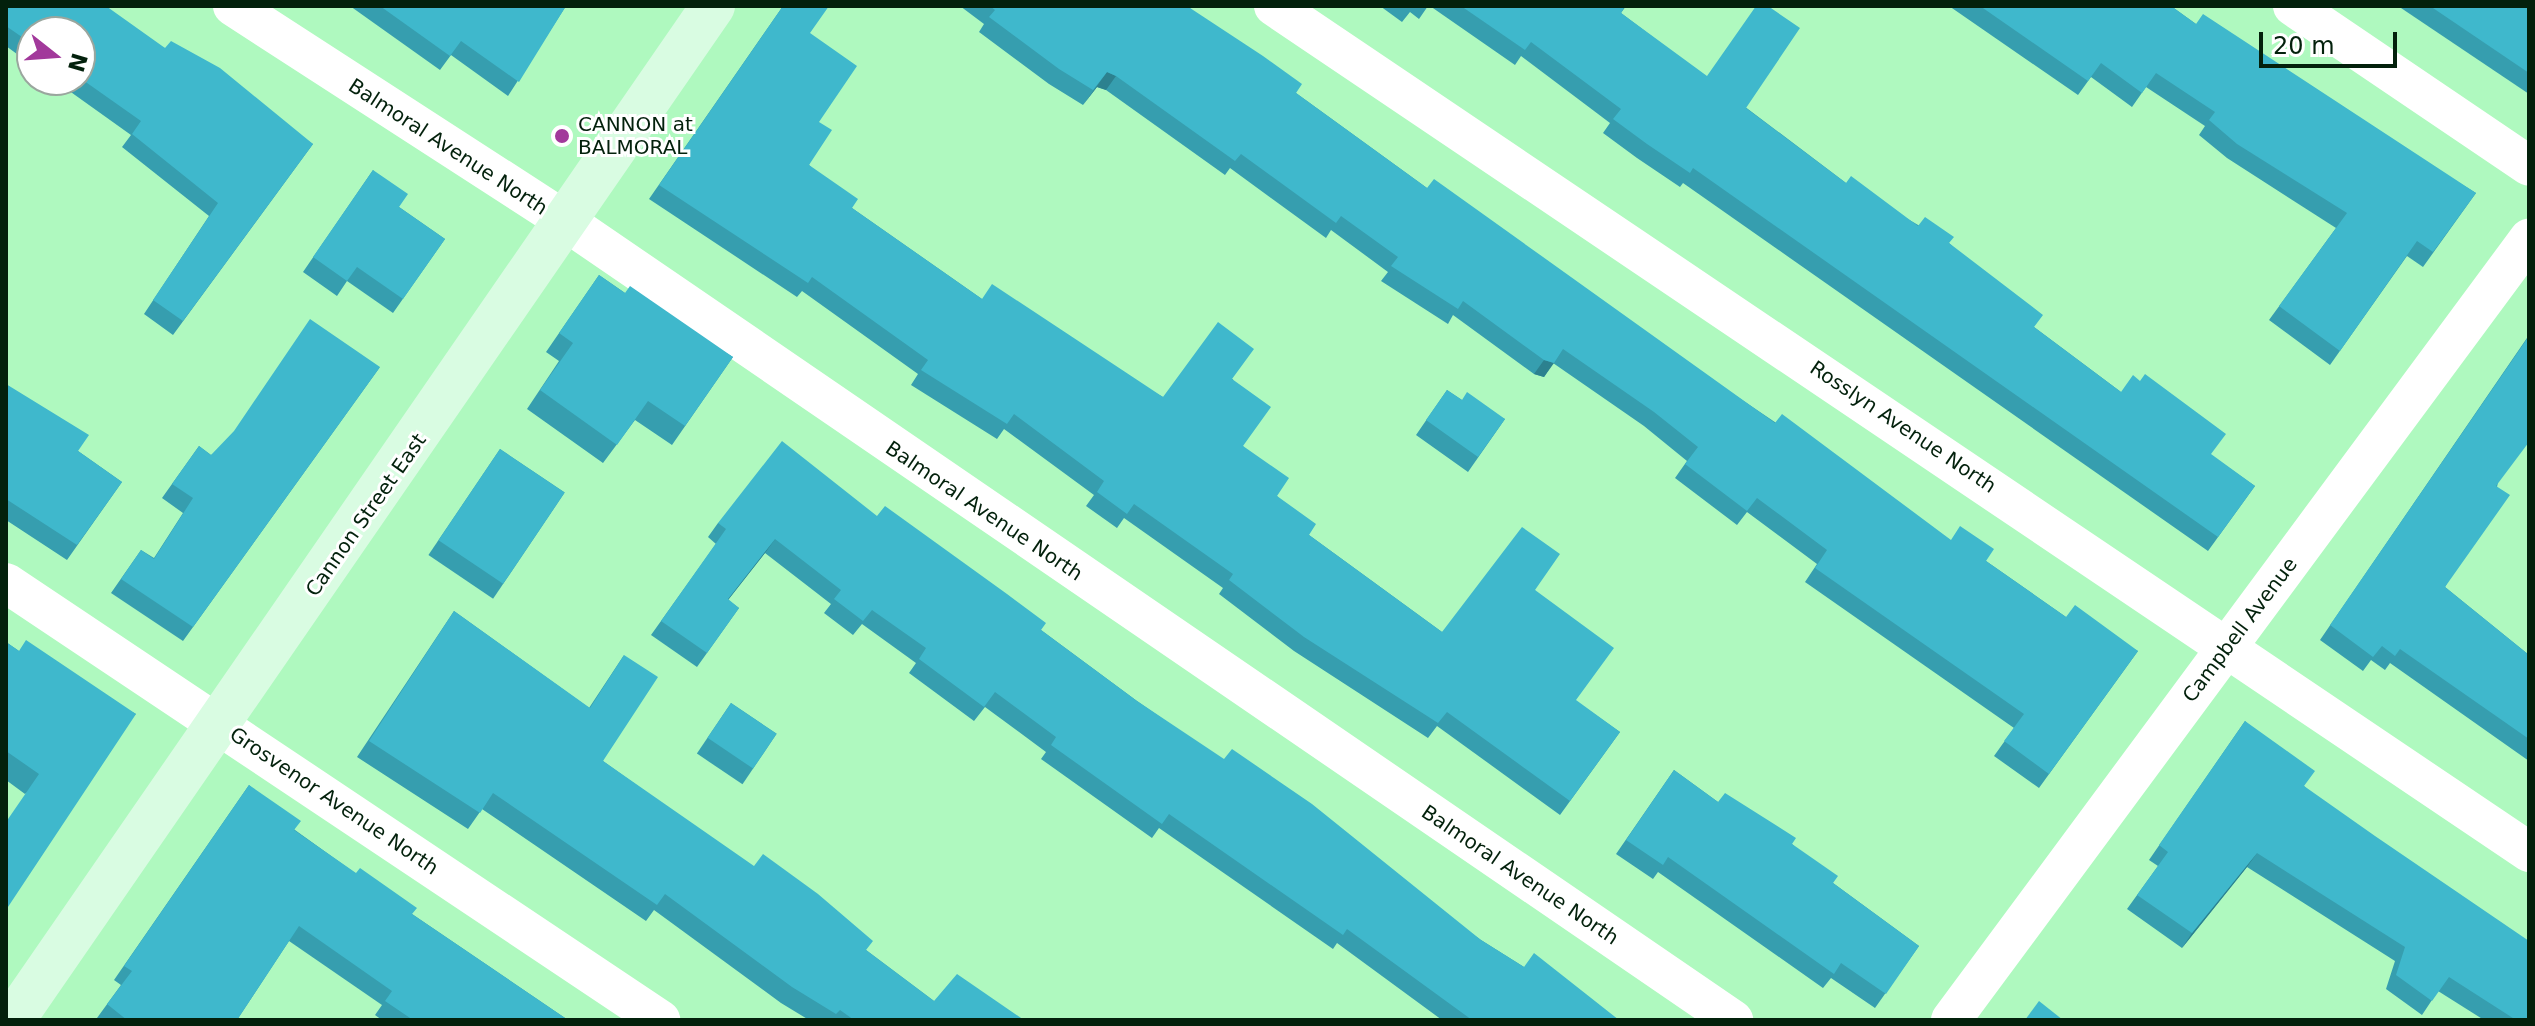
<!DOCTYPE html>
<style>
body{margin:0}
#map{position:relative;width:2535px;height:1026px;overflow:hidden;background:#aff9bf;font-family:"DejaVu Sans",sans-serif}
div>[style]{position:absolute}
.street>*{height:40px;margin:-20px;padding:0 20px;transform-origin:20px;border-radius:20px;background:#fff}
.secondary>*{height:44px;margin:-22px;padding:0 22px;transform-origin:22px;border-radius:22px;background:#d9fce2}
.wall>*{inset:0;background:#369eaf;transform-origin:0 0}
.shaded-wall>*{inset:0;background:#2c818f}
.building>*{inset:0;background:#3fb8cc;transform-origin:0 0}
.dots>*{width:22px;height:22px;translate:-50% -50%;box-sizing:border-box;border:4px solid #fff;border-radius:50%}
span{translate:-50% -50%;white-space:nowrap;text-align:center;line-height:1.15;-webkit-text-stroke:6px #fff;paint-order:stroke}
.poi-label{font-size:20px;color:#03210c}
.left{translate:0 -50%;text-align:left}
.street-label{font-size:20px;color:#03210c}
.frame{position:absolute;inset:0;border:8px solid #03210c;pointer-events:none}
.north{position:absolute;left:16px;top:16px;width:80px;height:80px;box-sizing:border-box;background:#fff;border:2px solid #9aa69e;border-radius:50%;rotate:107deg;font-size:22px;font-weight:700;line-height:32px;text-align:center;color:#03210c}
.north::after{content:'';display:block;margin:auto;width:28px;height:36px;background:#a2399b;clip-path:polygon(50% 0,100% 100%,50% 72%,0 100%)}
.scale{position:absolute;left:2259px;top:32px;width:138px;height:36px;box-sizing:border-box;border:4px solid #03210c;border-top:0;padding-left:10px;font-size:24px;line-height:28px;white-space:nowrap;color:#03210c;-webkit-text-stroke:6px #fff;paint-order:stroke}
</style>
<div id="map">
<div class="street">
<div style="left:233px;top:6px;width:399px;rotate:32.9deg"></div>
<div style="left:568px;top:223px;width:1412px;rotate:34.38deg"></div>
<div style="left:1274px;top:6px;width:1514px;rotate:33.98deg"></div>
<div style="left:2293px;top:6px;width:285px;rotate:34.1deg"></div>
<div style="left:6px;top:583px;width:787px;rotate:33.75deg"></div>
<div style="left:1951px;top:1020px;width:972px;rotate:-53.5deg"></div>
</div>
<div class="secondary">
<div style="left:13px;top:1020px;width:1232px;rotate:-55.38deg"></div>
</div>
<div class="wall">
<div style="clip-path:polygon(6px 6px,165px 48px,313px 144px,173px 335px,144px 314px,209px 216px,122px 147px,131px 135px,54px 80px,80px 80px,80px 32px,32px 32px,32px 65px,6px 46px)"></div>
<div style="clip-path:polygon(350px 6px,566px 6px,508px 96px,451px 55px,440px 70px)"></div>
<div style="clip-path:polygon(783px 6px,810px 33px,819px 122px,809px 165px,852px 208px,982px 299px,1163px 397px,1233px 379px,1243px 446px,1277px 496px,1309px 535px,1442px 632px,1535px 590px,1576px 701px,1620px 732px,1560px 815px,1437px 726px,1428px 738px,1294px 651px,1219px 594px,1223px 588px,1124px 518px,1117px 528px,1086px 506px,1094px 495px,1004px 429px,997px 439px,911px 385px,918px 374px,802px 291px,797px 297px,649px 199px)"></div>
<div style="clip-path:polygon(960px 6px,1187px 6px,1296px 93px,1427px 188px,1950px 540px,1986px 561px,2066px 617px,2138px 651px,2039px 788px,1994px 756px,2014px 728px,1805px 582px,1817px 564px,1747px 512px,1737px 525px,1675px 478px,1687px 461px,1644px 426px,1553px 363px,1544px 377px,1534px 374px,1453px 315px,1448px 324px,1381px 281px,1388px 272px,1331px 230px,1326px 238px,1230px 168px,1225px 175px,1106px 90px,1097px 87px,1083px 105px,1049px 84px,979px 32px,984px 24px)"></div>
<div style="clip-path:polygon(1380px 6px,1428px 6px,1419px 19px,1410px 12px,1402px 22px)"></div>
<div style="clip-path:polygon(1430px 6px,1626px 6px,1621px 13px,1846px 183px,1949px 243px,2034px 327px,2121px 392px,2255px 486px,2208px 551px,1683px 183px,1680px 187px,1637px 158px,1603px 133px,1610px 123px,1521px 56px,1515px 65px)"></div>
<div style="clip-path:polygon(1949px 6px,2171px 6px,2196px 24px,2476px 193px,2423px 267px,2407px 256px,2330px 365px,2269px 320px,2336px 228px,2227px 158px,2199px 135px,2205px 126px,2146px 87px,2132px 107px,2091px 77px,2078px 95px)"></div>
<div style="clip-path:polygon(2403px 6px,2529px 6px,2529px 94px,2401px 8px)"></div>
<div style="clip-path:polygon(373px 170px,399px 207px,445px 239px,393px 313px,347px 281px,337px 296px,303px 272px)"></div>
<div style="clip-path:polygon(599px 275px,625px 293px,733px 357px,672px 445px,635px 420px,603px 463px,527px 409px,559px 361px,546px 352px)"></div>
<div style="clip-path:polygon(2529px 335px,2497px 487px,2445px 587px,2529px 655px,2529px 761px,2390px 663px,2385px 670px,2371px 660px,2363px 671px,2320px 640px)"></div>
<div style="clip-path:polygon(380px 367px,183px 641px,111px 593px,141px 550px,154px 558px,183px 513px,162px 498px,199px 446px,211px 455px)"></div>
<div style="clip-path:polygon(6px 384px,78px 451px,122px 482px,67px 560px,6px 520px)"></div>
<div style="clip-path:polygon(1447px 390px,1462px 400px,1505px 419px,1468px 472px,1416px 435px)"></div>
<div style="left:500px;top:449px;width:78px;height:128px;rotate:34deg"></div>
<div style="clip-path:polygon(877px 516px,1041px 630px,1137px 701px,1481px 940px,1524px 967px,1619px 1020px,1442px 1020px,1337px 943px,1333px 949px,1159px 828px,1152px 838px,1041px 759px,1046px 752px,985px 707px,974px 721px,909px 673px,916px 663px,862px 624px,853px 635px,824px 613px,831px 604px,765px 553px,728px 600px,739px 608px,697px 667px,651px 635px,716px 544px,708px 537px,718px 523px)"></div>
<div style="clip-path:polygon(454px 611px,589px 708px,624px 655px,603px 761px,866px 950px,934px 1001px,1024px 1020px,809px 1020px,781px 1003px,654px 910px,646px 921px,482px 809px,468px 829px,357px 757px)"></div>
<div style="clip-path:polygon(6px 642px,19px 651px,136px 714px,25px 794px,6px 780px)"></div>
<div style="left:731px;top:703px;width:55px;height:61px;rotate:34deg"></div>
<div style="clip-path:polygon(2245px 721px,2304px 786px,2529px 1020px,2484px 1020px,2438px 991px,2422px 1015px,2386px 989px,2395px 961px,2247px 867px,2182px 948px,2127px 909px,2158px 866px,2149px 860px)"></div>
<div style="clip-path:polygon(1674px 770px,1718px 802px,1792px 844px,1833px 883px,1919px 946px,1875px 1008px,1831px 978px,1823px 988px,1658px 872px,1653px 879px,1616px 854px)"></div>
<div style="clip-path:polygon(249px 785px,295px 830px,412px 914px,568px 1020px,382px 1020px,375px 1015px,382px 1005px,289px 941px,237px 1020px,99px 1020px,97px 1018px,121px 985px,114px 980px)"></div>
</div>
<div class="shaded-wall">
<div style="clip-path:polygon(1107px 72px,1116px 76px,1106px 90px,1097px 87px,1083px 105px)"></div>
<div style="clip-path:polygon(1544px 360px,1554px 363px,1544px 377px,1534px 374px)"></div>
<div style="clip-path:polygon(775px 539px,765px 553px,717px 614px,728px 599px)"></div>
<div style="clip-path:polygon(2257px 853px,2247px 867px,2182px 948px,2192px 933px)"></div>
</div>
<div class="building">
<div style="clip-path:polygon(6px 6px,106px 6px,165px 48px,171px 41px,220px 68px,313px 144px,183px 321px,153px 300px,218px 203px,132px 134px,141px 121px,80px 78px,80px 32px,32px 32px,32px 44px,6px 26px)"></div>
<div style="clip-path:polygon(380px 6px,566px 6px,519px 82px,461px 41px,450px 56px)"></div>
<div style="clip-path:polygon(783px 6px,829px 6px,810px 33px,857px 66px,819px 122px,832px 130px,809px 165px,858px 199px,852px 208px,982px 299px,992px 284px,1163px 397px,1218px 322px,1254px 349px,1232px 379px,1271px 407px,1243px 446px,1289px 478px,1277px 496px,1316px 524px,1309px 535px,1442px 632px,1522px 527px,1560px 554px,1535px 590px,1614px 648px,1576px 700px,1620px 732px,1570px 801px,1447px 712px,1438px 723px,1304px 637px,1229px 580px,1233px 574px,1134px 504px,1127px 514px,1097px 492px,1104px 481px,1014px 414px,1007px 424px,921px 370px,928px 360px,812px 277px,808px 283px,659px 185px)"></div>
<div style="clip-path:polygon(990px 6px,1187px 6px,1263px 56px,1302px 84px,1296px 93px,1427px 188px,1434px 179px,1775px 423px,1782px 414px,1951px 540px,1960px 526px,1994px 549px,1986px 561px,2066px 617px,2075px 605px,2138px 651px,2049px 774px,2004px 741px,2024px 714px,1815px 568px,1827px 550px,1757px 498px,1747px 511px,1685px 464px,1698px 447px,1654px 412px,1563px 349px,1554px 363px,1544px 360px,1463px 301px,1458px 309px,1391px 266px,1398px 257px,1341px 216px,1336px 223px,1241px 154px,1235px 161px,1116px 76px,1107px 72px,1093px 90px,1059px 69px,989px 17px,995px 10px)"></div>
<div style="clip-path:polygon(1461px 6px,1625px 6px,1621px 13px,1707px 76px,1756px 6px,1768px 6px,1800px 28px,1746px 108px,1846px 183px,1851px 176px,1918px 226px,1925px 217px,1954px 237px,1949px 243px,2043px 315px,2034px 327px,2121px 392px,2133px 375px,2140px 381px,2145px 374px,2226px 434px,2211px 454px,2255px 486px,2218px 537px,1693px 168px,1690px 173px,1647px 144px,1613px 119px,1621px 109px,1531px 42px,1525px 50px)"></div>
<div style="clip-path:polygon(1980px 6px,2171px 6px,2196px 24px,2203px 14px,2476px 193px,2433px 252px,2417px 241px,2340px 351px,2279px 306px,2347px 213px,2237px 144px,2209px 120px,2215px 112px,2156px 73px,2142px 93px,2101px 63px,2088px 81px)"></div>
<div style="clip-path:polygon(2430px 6px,2529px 6px,2529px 73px)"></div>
<div style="clip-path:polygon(373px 170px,408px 194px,399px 207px,445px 239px,403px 299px,357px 267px,347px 281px,313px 257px)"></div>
<div style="clip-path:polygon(599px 275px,625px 293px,630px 286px,733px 357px,685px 426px,648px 401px,617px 445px,540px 390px,573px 343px,559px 333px)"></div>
<div style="clip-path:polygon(310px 319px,380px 367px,193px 627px,121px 579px,141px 550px,154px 559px,193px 498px,172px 484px,199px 446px,211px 455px,234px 431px)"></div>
<div style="clip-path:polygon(2529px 336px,2529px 442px,2496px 486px,2510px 495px,2445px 587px,2529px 655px,2529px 739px,2400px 649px,2395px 656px,2382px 646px,2373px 657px,2330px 625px)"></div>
<div style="clip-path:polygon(6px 384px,89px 435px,78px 451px,122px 482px,77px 545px,6px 499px)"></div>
<div style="clip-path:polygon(1447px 390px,1462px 400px,1467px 392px,1505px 419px,1478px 457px,1426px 420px)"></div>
<div style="clip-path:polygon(782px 441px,877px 516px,885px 506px,1007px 594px,1046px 623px,1041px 630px,1137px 701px,1224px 759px,1232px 749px,1312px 804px,1481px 940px,1524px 967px,1534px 953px,1619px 1020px,1472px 1020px,1347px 929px,1343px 935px,1169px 814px,1162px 824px,1051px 745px,1056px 737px,995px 692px,984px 707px,919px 659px,926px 648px,872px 610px,863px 621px,834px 599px,841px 590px,775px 539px,728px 599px,739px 608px,707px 653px,661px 621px,726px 529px,718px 523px)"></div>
<div style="left:500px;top:449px;width:78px;height:110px;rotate:34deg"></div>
<div style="clip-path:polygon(454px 611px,590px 708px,624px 655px,658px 677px,603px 761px,754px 866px,763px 854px,818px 894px,873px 941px,866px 950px,934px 1001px,957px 974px,1024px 1020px,854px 1020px,840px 1010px,836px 1014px,792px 987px,665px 894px,657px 905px,493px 793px,480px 813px,369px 741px)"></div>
<div style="clip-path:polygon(26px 640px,136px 714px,6px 910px,6px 822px,39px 774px,6px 751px,6px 642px,19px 651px)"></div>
<div style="left:731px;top:703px;width:55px;height:42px;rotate:34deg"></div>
<div style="clip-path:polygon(2245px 721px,2315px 771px,2304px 786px,2375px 836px,2529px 941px,2529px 1020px,2516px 1020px,2449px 977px,2432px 1001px,2396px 975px,2405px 947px,2257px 853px,2192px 933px,2137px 895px,2168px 852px,2159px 845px)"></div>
<div style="clip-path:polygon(1674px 770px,1718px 802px,1725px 793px,1796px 838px,1792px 844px,1838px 876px,1833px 883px,1919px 946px,1886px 994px,1841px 963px,1834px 974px,1668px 857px,1663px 865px,1626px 840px)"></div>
<div style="clip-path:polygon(249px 785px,301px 821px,294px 830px,356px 873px,360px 868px,417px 908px,412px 914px,568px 1020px,413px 1020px,385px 1001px,392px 991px,299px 926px,237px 1020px,127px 1020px,107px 1004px,132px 971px,124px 966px)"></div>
<div style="clip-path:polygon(2039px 1001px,2063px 1020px,2025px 1020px)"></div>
</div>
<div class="dots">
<div style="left:562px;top:136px;background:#a2399b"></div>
</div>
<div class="poi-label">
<span class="left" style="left:578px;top:136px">CANNON at<br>BALMORAL</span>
</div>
<div class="street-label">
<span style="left:448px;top:147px;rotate:33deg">Balmoral Avenue North</span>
<span style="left:1903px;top:427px;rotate:34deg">Rosslyn Avenue North</span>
<span style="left:984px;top:511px;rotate:34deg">Balmoral Avenue North</span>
<span style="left:366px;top:515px;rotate:-55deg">Cannon Street East</span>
<span style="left:2240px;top:630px;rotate:-53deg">Campbell Avenue</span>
<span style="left:334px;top:801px;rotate:34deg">Grosvenor Avenue North</span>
<span style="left:1520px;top:875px;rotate:34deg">Balmoral Avenue North</span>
</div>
<div class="frame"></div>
<div class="north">N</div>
<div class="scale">20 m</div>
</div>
